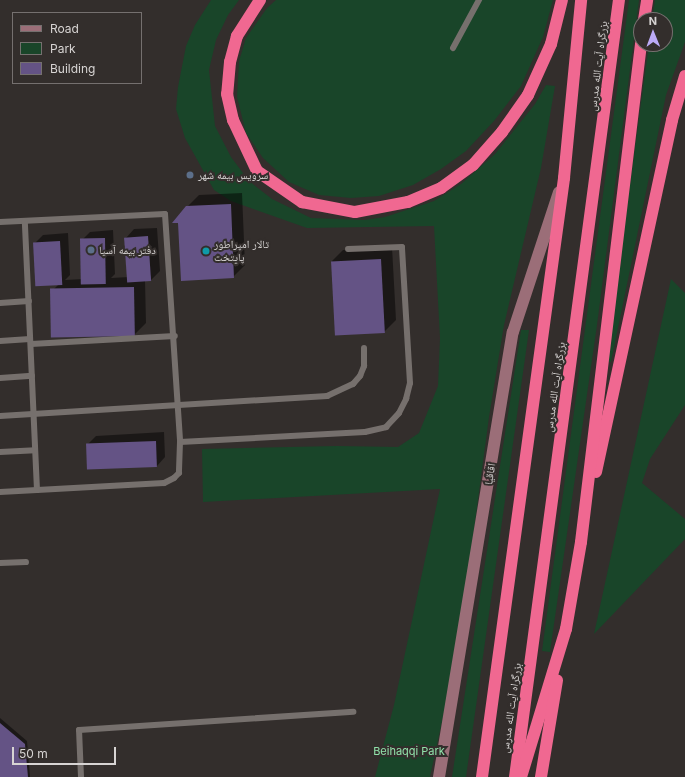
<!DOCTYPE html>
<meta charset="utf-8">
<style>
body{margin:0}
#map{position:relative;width:685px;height:777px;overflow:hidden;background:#332e2c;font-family:Inter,"Noto Naskh Arabic",sans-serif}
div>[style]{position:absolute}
.green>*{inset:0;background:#194529}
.shadow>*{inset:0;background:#0007}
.building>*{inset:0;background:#645385;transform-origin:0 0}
.lane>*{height:6px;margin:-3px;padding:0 3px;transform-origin:3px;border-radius:3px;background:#76706d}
.secondary>*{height:12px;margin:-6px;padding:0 6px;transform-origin:6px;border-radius:6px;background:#9b6e78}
.highway>*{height:12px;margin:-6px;padding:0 6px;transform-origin:6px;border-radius:6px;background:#f06891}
.dots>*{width:11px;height:11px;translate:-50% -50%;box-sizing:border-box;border:2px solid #332e2c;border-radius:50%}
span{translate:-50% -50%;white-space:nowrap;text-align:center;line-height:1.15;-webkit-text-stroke:4px #332e2c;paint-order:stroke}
.street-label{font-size:11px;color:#d7d4d3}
.poi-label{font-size:11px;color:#d7d4d3}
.left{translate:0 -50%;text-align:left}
.park-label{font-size:11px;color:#91e2aa}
.legend{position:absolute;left:12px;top:12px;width:130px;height:72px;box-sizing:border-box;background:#332e2c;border:1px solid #75706f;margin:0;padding:5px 7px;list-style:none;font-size:12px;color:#d7d4d3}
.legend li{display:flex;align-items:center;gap:8px;height:20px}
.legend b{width:20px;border:1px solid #75706f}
.north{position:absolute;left:633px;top:12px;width:40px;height:40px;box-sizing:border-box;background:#332e2c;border:1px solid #75706f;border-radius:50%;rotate:359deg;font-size:11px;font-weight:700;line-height:16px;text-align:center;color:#d7d4d3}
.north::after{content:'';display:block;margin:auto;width:14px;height:18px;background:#bbaaf6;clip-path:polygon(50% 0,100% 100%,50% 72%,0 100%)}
.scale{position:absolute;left:12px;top:747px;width:104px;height:18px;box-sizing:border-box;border:2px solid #d7d4d3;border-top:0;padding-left:5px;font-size:12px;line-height:14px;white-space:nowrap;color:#d7d4d3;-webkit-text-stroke:3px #332e2c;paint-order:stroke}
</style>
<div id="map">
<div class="green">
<div style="clip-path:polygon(211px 0,239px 0,228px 15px,216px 40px,209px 70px,215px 126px,231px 157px,249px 181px,272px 199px,311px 218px,364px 220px,385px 217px,434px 201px,461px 184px,495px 154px,535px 104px,546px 85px,555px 86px,541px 168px,504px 325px,489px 417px,459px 643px,430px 777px,375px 777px,394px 705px,440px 489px,203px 502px,202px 449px,337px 446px,398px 447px,419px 433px,438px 386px,440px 338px,434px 226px,307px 228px,231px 201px,214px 190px,185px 138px,176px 109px,178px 87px,186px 46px,195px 25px)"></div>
<div style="clip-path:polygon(276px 0,553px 0,543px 37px,521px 86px,494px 121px,466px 151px,441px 169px,413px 185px,379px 196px,351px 198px,319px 195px,289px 182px,263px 158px,246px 133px,237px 97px,239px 61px,246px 38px,267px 8px)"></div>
<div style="clip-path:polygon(629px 0,639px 0,597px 325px,550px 652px,542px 651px)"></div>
<div style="clip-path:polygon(655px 0,685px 0,685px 42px,666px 95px,611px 362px,606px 362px,649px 44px,665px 44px,665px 20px,652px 20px)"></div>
<div style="clip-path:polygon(671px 279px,685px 293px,685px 405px,650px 459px,642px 483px,685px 519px,685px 539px,594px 634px)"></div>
<div style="clip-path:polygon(521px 330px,529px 330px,466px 777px,452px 777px)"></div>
</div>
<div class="shadow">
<div style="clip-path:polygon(242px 193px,245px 265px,233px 277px,187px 207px,199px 195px)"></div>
<div style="clip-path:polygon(157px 228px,160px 271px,151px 280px,145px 280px,146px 323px,134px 335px,51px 292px,59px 284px,34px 244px,43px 235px,68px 233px,70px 275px,65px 280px,83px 279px,81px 241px,90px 232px,113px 230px,115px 274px,111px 278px,129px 277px,126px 238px,134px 229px)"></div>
<div style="clip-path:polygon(392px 247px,396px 320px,384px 332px,332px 261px,343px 250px)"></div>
<div style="clip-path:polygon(164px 432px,165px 457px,157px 466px,87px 445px,96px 436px)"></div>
<div style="clip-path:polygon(0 718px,27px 741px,30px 777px,0 777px)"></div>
</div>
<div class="building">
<div style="clip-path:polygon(231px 204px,234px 278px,181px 281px,178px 223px,172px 223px,186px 206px)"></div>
<div style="left:148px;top:236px;width:45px;height:24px;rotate:86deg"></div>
<div style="left:105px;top:238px;width:46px;height:25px;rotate:89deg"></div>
<div style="left:60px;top:241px;width:44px;height:27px;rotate:87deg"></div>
<div style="left:381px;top:259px;width:74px;height:50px;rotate:87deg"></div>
<div style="left:134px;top:287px;width:49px;height:84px;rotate:89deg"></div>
<div style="left:156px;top:441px;width:26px;height:70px;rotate:88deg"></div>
<div style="clip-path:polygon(0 723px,25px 744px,28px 777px,0 777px)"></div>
</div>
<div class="lane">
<div style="left:453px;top:48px;width:55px;rotate:-61.6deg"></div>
<div style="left:0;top:222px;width:165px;rotate:-2.8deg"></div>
<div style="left:165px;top:214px;width:228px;rotate:86.2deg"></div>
<div style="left:180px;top:442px;width:31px;rotate:92deg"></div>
<div style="left:179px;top:473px;width:7px;rotate:135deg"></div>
<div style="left:174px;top:478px;width:11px;rotate:153deg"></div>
<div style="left:164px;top:483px;width:127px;rotate:176.8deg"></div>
<div style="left:37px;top:490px;width:269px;rotate:-92.6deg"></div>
<div style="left:0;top:303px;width:29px;rotate:-4deg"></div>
<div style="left:0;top:341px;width:30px;rotate:-4deg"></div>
<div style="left:31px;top:344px;width:144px;rotate:-3.2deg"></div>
<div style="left:0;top:378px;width:32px;rotate:-4deg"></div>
<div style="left:0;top:416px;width:328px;rotate:-3.5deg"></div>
<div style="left:327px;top:396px;width:29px;rotate:-25deg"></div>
<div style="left:353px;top:384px;width:11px;rotate:-49deg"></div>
<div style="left:360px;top:376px;width:11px;rotate:-68deg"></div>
<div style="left:364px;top:366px;width:18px;rotate:-90deg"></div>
<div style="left:180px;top:442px;width:185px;rotate:-3.1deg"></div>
<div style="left:365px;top:432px;width:22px;rotate:-13deg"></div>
<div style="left:386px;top:427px;width:19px;rotate:-47deg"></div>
<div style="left:399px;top:413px;width:16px;rotate:-63deg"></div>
<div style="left:406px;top:399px;width:16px;rotate:-76deg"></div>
<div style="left:410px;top:383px;width:136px;rotate:-93.4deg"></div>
<div style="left:402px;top:247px;width:54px;rotate:177.9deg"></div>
<div style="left:0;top:452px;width:35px;rotate:-3deg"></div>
<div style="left:0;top:492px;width:37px;rotate:-3deg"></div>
<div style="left:0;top:563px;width:26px;rotate:-2deg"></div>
<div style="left:81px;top:777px;width:47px;rotate:-92.4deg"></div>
<div style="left:79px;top:730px;width:275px;rotate:-3.8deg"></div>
</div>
<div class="secondary">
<div style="left:439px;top:777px;width:451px;rotate:-80.6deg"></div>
<div style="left:513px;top:332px;width:147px;rotate:-71.8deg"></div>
</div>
<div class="highway">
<div style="left:260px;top:0;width:43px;rotate:122.6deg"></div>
<div style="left:237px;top:36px;width:27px;rotate:105deg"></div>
<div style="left:230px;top:62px;width:32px;rotate:95deg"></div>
<div style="left:227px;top:94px;width:27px;rotate:77deg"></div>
<div style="left:233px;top:120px;width:56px;rotate:64.8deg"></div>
<div style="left:257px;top:171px;width:55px;rotate:34.6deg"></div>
<div style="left:302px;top:202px;width:54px;rotate:10.7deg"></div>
<div style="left:355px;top:212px;width:54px;rotate:-10.7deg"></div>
<div style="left:408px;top:202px;width:36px;rotate:-23deg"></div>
<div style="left:441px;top:188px;width:39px;rotate:-36deg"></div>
<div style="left:473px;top:165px;width:44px;rotate:-48.7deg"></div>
<div style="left:502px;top:132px;width:45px;rotate:-54.9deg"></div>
<div style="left:528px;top:95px;width:56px;rotate:-65.7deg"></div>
<div style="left:551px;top:44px;width:45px;rotate:-76deg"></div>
<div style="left:644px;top:20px;width:20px;rotate:-81deg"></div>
<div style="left:596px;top:472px;width:360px;rotate:-77.8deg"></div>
<div style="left:672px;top:120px;width:46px;rotate:-73.5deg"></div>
<div style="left:482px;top:777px;width:605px;rotate:-82.2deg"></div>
<div style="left:564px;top:178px;width:179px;rotate:-84.5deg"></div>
<div style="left:515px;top:777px;width:784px;rotate:-82.38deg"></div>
<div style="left:521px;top:777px;width:155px;rotate:-73.1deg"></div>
<div style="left:566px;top:629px;width:88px;rotate:-80.2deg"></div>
<div style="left:581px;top:542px;width:502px;rotate:-83.13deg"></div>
<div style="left:541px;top:777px;width:98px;rotate:-80.6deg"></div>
</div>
<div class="dots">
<div style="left:190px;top:175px;background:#5c6f8a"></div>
<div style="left:91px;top:250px;background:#5c6f8a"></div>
<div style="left:206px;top:251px;background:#0f9aa8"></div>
</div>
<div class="street-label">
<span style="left:598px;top:66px;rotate:-83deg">بزرگراه آیت الله مدرس</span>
<span style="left:555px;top:387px;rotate:-82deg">بزرگراه آیت الله مدرس</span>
<span style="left:490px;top:474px;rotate:-81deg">اقاقیا</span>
<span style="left:511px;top:708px;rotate:-82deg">بزرگراه آیت الله مدرس</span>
</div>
<div class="poi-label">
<span class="left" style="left:198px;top:175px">سرویس بیمه شهر</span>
<span class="left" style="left:214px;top:251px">تالار امپراطور<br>پایتخت</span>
<span class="left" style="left:99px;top:250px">دفتر بیمه آسیا</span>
</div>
<div class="park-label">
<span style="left:409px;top:751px">Beihaqqi Park</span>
</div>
<ul class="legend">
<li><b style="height:5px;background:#9b6e78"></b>Road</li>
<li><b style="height:11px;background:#194529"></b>Park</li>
<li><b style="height:11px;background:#645385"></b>Building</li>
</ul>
<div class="north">N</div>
<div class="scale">50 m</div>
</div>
